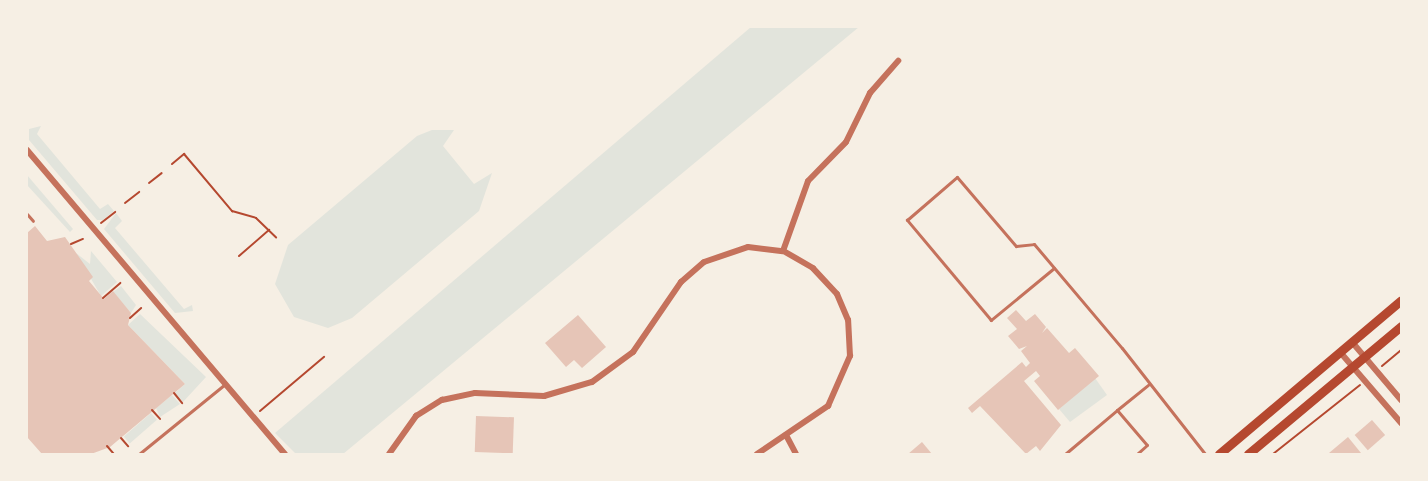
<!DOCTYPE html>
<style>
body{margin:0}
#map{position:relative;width:1428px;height:481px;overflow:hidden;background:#f6efe4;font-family:"Sofia Sans Condensed",sans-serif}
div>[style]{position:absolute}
.green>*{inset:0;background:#e2e4dc;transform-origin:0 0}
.building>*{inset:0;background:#e6c5b7;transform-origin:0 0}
.path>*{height:2px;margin:-1px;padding:0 1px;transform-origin:1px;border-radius:1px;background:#b5482f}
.service>*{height:3px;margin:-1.5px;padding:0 1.5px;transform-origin:1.5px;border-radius:1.5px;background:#c5725c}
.minor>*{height:6px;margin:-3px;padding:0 3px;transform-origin:3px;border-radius:3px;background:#c5725c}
.secondary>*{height:9px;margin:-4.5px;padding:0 4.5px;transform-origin:4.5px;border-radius:4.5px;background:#b5482f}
span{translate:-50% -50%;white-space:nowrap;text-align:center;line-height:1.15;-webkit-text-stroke:5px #f6efe4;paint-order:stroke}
.frame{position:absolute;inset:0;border:28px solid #f6efe4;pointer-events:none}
</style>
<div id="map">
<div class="green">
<div style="clip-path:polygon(751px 27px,859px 27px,343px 454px,296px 454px,275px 433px)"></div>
<div style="clip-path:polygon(41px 126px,37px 134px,100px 209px,108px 204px,114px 211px,103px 220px,97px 220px,29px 140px,29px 129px)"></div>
<div style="clip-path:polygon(432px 130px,454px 130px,443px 146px,474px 184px,492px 173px,479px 211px,352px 318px,328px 328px,294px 317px,275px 284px,288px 245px,417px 136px)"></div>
<div style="clip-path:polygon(27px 175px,73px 229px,70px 232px,27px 185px)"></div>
<div style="clip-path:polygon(116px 213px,122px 221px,115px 228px,184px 309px,192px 305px,193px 311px,175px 313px,104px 229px)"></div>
<div style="clip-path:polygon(91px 251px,117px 282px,101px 296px,76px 253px,90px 264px)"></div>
<div style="clip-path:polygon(121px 286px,136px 305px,131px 313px,113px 292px)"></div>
<div style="clip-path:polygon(140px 314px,206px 377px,183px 402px,175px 393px,185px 384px,128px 325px)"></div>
<div style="clip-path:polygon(1095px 378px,1107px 395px,1070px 422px,1059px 409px)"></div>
<div style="clip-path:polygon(172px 395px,180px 404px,160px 417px,156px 408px)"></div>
<div style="left:151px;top:413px;width:9px;height:36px;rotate:49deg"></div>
</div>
<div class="building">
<div style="clip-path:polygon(35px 226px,47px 241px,65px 237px,93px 277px,89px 281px,104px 299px,113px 291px,131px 313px,128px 325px,185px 384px,110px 447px,91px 454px,42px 454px,27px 437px,27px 233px)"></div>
<div style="clip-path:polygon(1016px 310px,1026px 321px,1035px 314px,1046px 327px,1042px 333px,1047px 328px,1069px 353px,1075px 348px,1099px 376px,1058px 410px,1034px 381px,1040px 376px,1036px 371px,1024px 381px,1061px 425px,1040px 451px,1036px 446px,1026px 454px,980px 406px,972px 413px,968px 408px,1022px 362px,1026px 367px,1030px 363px,1021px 351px,1027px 346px,1019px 349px,1008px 336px,1017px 329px,1007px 318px)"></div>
<div style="clip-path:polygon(578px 315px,606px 347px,582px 368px,574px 360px,566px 367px,545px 343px)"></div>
<div style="left:476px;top:416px;width:38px;height:36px;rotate:2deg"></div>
<div style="left:1372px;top:420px;width:20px;height:23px;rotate:49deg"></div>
<div style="clip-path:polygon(1348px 437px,1361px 453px,1330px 454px,1329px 453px)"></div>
<div style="clip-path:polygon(922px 442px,932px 454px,908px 454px)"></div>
</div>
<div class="path">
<div style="left:172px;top:164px;width:16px;rotate:-40deg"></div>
<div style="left:184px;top:154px;width:75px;rotate:49.9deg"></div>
<div style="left:232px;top:211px;width:25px;rotate:16deg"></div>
<div style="left:256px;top:218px;width:28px;rotate:44deg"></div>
<div style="left:149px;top:183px;width:16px;rotate:-38deg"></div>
<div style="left:125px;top:203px;width:18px;rotate:-38deg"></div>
<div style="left:101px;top:223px;width:18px;rotate:-38deg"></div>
<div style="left:71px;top:244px;width:13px;rotate:-23deg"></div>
<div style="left:239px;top:256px;width:40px;rotate:-41deg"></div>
<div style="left:103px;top:298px;width:23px;rotate:-41deg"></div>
<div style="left:130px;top:318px;width:15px;rotate:-42deg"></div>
<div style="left:1382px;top:366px;width:25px;rotate:-40deg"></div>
<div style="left:174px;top:393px;width:13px;rotate:51deg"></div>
<div style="left:152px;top:410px;width:12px;rotate:48deg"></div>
<div style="left:260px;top:411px;width:84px;rotate:-40.2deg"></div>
<div style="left:121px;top:438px;width:11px;rotate:49deg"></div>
<div style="left:107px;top:446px;width:11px;rotate:49deg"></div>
<div style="left:1273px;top:454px;width:111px;rotate:-38.4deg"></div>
</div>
<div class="service">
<div style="left:27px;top:214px;width:9px;rotate:49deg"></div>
<div style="left:1054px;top:268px;width:82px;rotate:140.5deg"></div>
<div style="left:991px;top:320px;width:131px;rotate:-130deg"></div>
<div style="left:907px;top:220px;width:66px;rotate:-40.7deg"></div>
<div style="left:957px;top:177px;width:91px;rotate:49.5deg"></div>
<div style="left:1016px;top:246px;width:18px;rotate:-6deg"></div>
<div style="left:1034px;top:244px;width:136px;rotate:49.8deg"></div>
<div style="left:1122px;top:348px;width:135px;rotate:51.9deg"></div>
<div style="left:1117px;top:410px;width:40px;rotate:-39deg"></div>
<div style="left:139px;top:454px;width:109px;rotate:-39.1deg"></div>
<div style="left:1065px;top:454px;width:68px;rotate:-40.2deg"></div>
<div style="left:1117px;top:410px;width:46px;rotate:49.4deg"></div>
<div style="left:1147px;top:445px;width:13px;rotate:138deg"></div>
</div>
<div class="minor">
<div style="left:27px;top:150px;width:399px;rotate:49.7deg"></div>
<div style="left:1352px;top:342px;width:76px;rotate:49.8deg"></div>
<div style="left:1340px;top:352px;width:94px;rotate:49.3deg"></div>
<div style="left:786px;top:435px;width:21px;rotate:62deg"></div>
<div style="left:389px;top:454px;width:47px;rotate:-54.6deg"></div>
<div style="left:416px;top:416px;width:31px;rotate:-32deg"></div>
<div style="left:442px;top:400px;width:34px;rotate:-12deg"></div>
<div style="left:475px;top:393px;width:69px;rotate:2.5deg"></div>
<div style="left:544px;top:396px;width:50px;rotate:-16.3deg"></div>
<div style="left:592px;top:382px;width:51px;rotate:-36.2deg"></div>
<div style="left:633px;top:352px;width:85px;rotate:-55.6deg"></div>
<div style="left:681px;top:282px;width:30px;rotate:-41deg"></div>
<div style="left:704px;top:262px;width:46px;rotate:-18.8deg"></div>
<div style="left:748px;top:247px;width:35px;rotate:7deg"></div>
<div style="left:783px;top:251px;width:74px;rotate:-70.3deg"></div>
<div style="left:808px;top:181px;width:54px;rotate:-45.7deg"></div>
<div style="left:846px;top:142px;width:55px;rotate:-63.9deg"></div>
<div style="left:870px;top:93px;width:43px;rotate:-48.8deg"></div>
<div style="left:757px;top:454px;width:86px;rotate:-34.1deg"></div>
<div style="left:828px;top:406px;width:55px;rotate:-66.3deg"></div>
<div style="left:850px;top:356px;width:36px;rotate:-93deg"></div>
<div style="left:848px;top:320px;width:28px;rotate:-113deg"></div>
<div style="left:837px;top:294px;width:35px;rotate:-133deg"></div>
<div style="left:813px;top:268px;width:34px;rotate:-150deg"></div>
</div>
<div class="secondary">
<div style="left:1219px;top:454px;width:238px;rotate:-40.2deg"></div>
<div style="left:1248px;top:454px;width:199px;rotate:-39.9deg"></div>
</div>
<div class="frame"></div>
</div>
